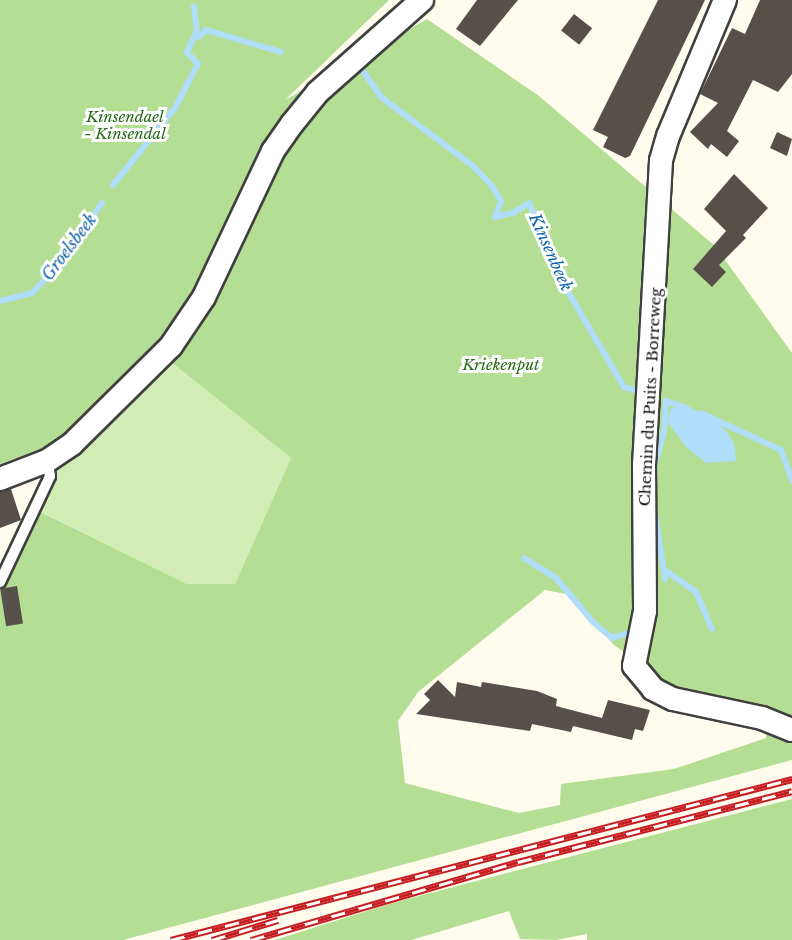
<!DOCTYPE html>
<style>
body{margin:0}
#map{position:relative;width:792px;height:940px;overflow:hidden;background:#fffcee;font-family:"Libre Baskerville",serif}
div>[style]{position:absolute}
.green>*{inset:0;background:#d1ecb5}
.forest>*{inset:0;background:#b4de93}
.water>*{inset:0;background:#afddfa}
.stream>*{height:6px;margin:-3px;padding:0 3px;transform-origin:3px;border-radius:3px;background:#afddfa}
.building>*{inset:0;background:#574f49;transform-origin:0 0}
.roads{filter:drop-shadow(2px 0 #404040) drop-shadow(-2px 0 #404040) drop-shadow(0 2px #404040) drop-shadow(0 -2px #404040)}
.lane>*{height:10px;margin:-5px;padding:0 5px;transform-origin:5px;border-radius:5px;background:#fff}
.street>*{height:22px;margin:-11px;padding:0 11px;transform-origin:11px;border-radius:11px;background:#fff}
.rail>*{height:7px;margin-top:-3.5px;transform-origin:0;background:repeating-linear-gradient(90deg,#fff 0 14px,#c61d23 0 28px);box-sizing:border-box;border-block:2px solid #c61d23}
span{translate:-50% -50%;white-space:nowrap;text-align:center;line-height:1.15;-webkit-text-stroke:6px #fff;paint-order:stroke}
.park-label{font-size:15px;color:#29691a;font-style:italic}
.street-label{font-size:15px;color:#0d0d0d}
.water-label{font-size:16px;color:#0f63a7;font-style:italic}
</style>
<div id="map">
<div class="green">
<div style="clip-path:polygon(171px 362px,291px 458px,235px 584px,187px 584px,40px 511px,56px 471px)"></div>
</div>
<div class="forest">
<div style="clip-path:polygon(evenodd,0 0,389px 0,285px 100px,427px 19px,539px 96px,715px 246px,792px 353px,792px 760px,123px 940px,0 940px,0 589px,39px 511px,187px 584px,235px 584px,291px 458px,171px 362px,56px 471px,54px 444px,0 464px,0 0,545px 590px,566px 594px,614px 645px,681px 692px,764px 711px,766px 738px,674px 769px,561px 784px,560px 805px,519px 813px,405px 783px,398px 721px,418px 692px,545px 590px)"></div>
<div style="clip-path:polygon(792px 799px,792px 940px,587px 940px,587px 934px,556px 940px,520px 939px,509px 911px,411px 940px,275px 940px,392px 903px)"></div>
</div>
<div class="water">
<div style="clip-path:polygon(685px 404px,724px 428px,734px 443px,736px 461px,706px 463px,686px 447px,667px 421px,671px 409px)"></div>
</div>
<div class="stream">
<div style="left:197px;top:31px;width:6px;rotate:72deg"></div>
<div style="left:199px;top:37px;width:10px;rotate:-45deg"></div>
<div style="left:206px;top:30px;width:78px;rotate:16.3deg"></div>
<div style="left:358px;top:64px;width:40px;rotate:55.1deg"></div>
<div style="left:381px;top:97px;width:114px;rotate:36.8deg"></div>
<div style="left:472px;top:165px;width:29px;rotate:46deg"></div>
<div style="left:492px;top:186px;width:17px;rotate:59deg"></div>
<div style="left:501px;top:201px;width:17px;rotate:111deg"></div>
<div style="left:495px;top:217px;width:18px;rotate:-13deg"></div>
<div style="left:513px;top:213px;width:19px;rotate:-32deg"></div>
<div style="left:529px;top:203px;width:95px;rotate:66.4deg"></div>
<div style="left:567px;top:290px;width:113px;rotate:59.6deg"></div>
<div style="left:624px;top:387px;width:10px;rotate:17deg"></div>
<div style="left:113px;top:185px;width:99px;rotate:-51.2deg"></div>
<div style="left:175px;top:108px;width:50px;rotate:-62.4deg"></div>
<div style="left:198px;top:64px;width:16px;rotate:-133deg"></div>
<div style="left:187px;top:52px;width:23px;rotate:-65deg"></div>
<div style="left:197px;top:31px;width:25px;rotate:-97deg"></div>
<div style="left:0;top:301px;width:33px;rotate:-14deg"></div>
<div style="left:32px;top:293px;width:33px;rotate:-46deg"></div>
<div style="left:55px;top:269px;width:81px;rotate:-54.5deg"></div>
<div style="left:701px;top:413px;width:88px;rotate:24.8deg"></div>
<div style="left:781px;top:450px;width:33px;rotate:70deg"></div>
<div style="left:654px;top:467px;width:37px;rotate:-74deg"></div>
<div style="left:664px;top:431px;width:30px;rotate:-86deg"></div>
<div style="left:666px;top:401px;width:21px;rotate:19deg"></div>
<div style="left:654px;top:506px;width:74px;rotate:81.4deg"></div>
<div style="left:524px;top:558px;width:38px;rotate:32deg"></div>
<div style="left:556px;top:578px;width:57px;rotate:49.9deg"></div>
<div style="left:593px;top:622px;width:25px;rotate:40deg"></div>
<div style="left:612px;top:638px;width:17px;rotate:-17deg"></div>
<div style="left:666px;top:571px;width:37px;rotate:35deg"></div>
<div style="left:696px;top:592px;width:40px;rotate:66.6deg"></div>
</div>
<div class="building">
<div style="clip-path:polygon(477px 0,518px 0,480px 46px,456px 29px)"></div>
<div style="clip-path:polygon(658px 0,705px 0,630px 156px,625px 158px,603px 147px,608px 137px,593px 130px)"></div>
<div style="clip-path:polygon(760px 0,792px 0,792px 74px,778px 92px,753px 80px,727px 131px,739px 141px,727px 157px,711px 144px,708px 149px,690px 132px,718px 103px,700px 94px,732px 28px,745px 34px)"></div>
<div style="left:574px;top:14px;width:23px;height:21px;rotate:38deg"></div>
<div style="clip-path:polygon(777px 132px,792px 139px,787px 156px,770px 148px)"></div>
<div style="clip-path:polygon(734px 174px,768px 208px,743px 235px,746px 238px,719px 265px,726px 272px,712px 287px,693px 269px,726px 231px,704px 209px)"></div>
<div style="clip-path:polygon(11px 489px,21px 520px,0 528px,0 492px)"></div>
<div style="left:17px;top:586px;width:38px;height:17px;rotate:81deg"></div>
<div style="clip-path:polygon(438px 680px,455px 697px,457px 682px,481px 687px,482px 682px,537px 691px,557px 699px,556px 706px,602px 718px,608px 700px,650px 710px,643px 731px,635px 729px,632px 740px,573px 726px,571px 732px,532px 724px,530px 731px,416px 714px,430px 700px,424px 694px)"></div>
</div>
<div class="roads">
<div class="lane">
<div style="left:0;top:582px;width:117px;rotate:-64.7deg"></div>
<div style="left:50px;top:476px;width:15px;rotate:-101deg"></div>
</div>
<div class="street">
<div style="left:725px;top:0;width:147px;rotate:112.7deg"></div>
<div style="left:668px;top:136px;width:26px;rotate:106deg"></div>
<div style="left:661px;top:161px;width:304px;rotate:93.2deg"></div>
<div style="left:644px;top:465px;width:146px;rotate:89.6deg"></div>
<div style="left:645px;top:611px;width:56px;rotate:101.3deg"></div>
<div style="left:634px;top:666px;width:30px;rotate:50deg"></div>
<div style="left:653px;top:689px;width:22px;rotate:27deg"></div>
<div style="left:673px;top:699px;width:91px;rotate:12.1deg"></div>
<div style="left:762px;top:718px;width:32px;rotate:22deg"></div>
<div style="left:0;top:479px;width:50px;rotate:-21deg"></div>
<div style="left:47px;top:461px;width:30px;rotate:-34deg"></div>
<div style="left:72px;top:444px;width:139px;rotate:-44.7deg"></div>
<div style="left:171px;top:346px;width:59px;rotate:-56deg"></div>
<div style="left:204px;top:297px;width:161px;rotate:-64.7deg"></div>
<div style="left:273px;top:151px;width:33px;rotate:-55deg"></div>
<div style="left:292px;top:124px;width:41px;rotate:-50.9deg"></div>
<div style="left:318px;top:92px;width:139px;rotate:-41.5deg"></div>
</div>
</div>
<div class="rail">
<div style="left:171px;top:940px;width:642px;rotate:-14.53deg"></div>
<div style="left:212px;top:940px;width:69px;rotate:-16.9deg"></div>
<div style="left:251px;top:940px;width:278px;rotate:-16.3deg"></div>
<div style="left:518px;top:862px;width:283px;rotate:-14.5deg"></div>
</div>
<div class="park-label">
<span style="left:125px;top:125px">Kinsendael<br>- Kinsendal</span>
<span style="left:501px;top:365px">Kriekenput</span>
</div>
<div class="street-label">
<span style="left:650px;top:397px;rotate:-87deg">Chemin du Puits - Borreweg</span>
</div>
<div class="water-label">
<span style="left:69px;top:247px;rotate:-53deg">Groelsbeek</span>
<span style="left:551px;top:252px;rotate:66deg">Kinsenbeek</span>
</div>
</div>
